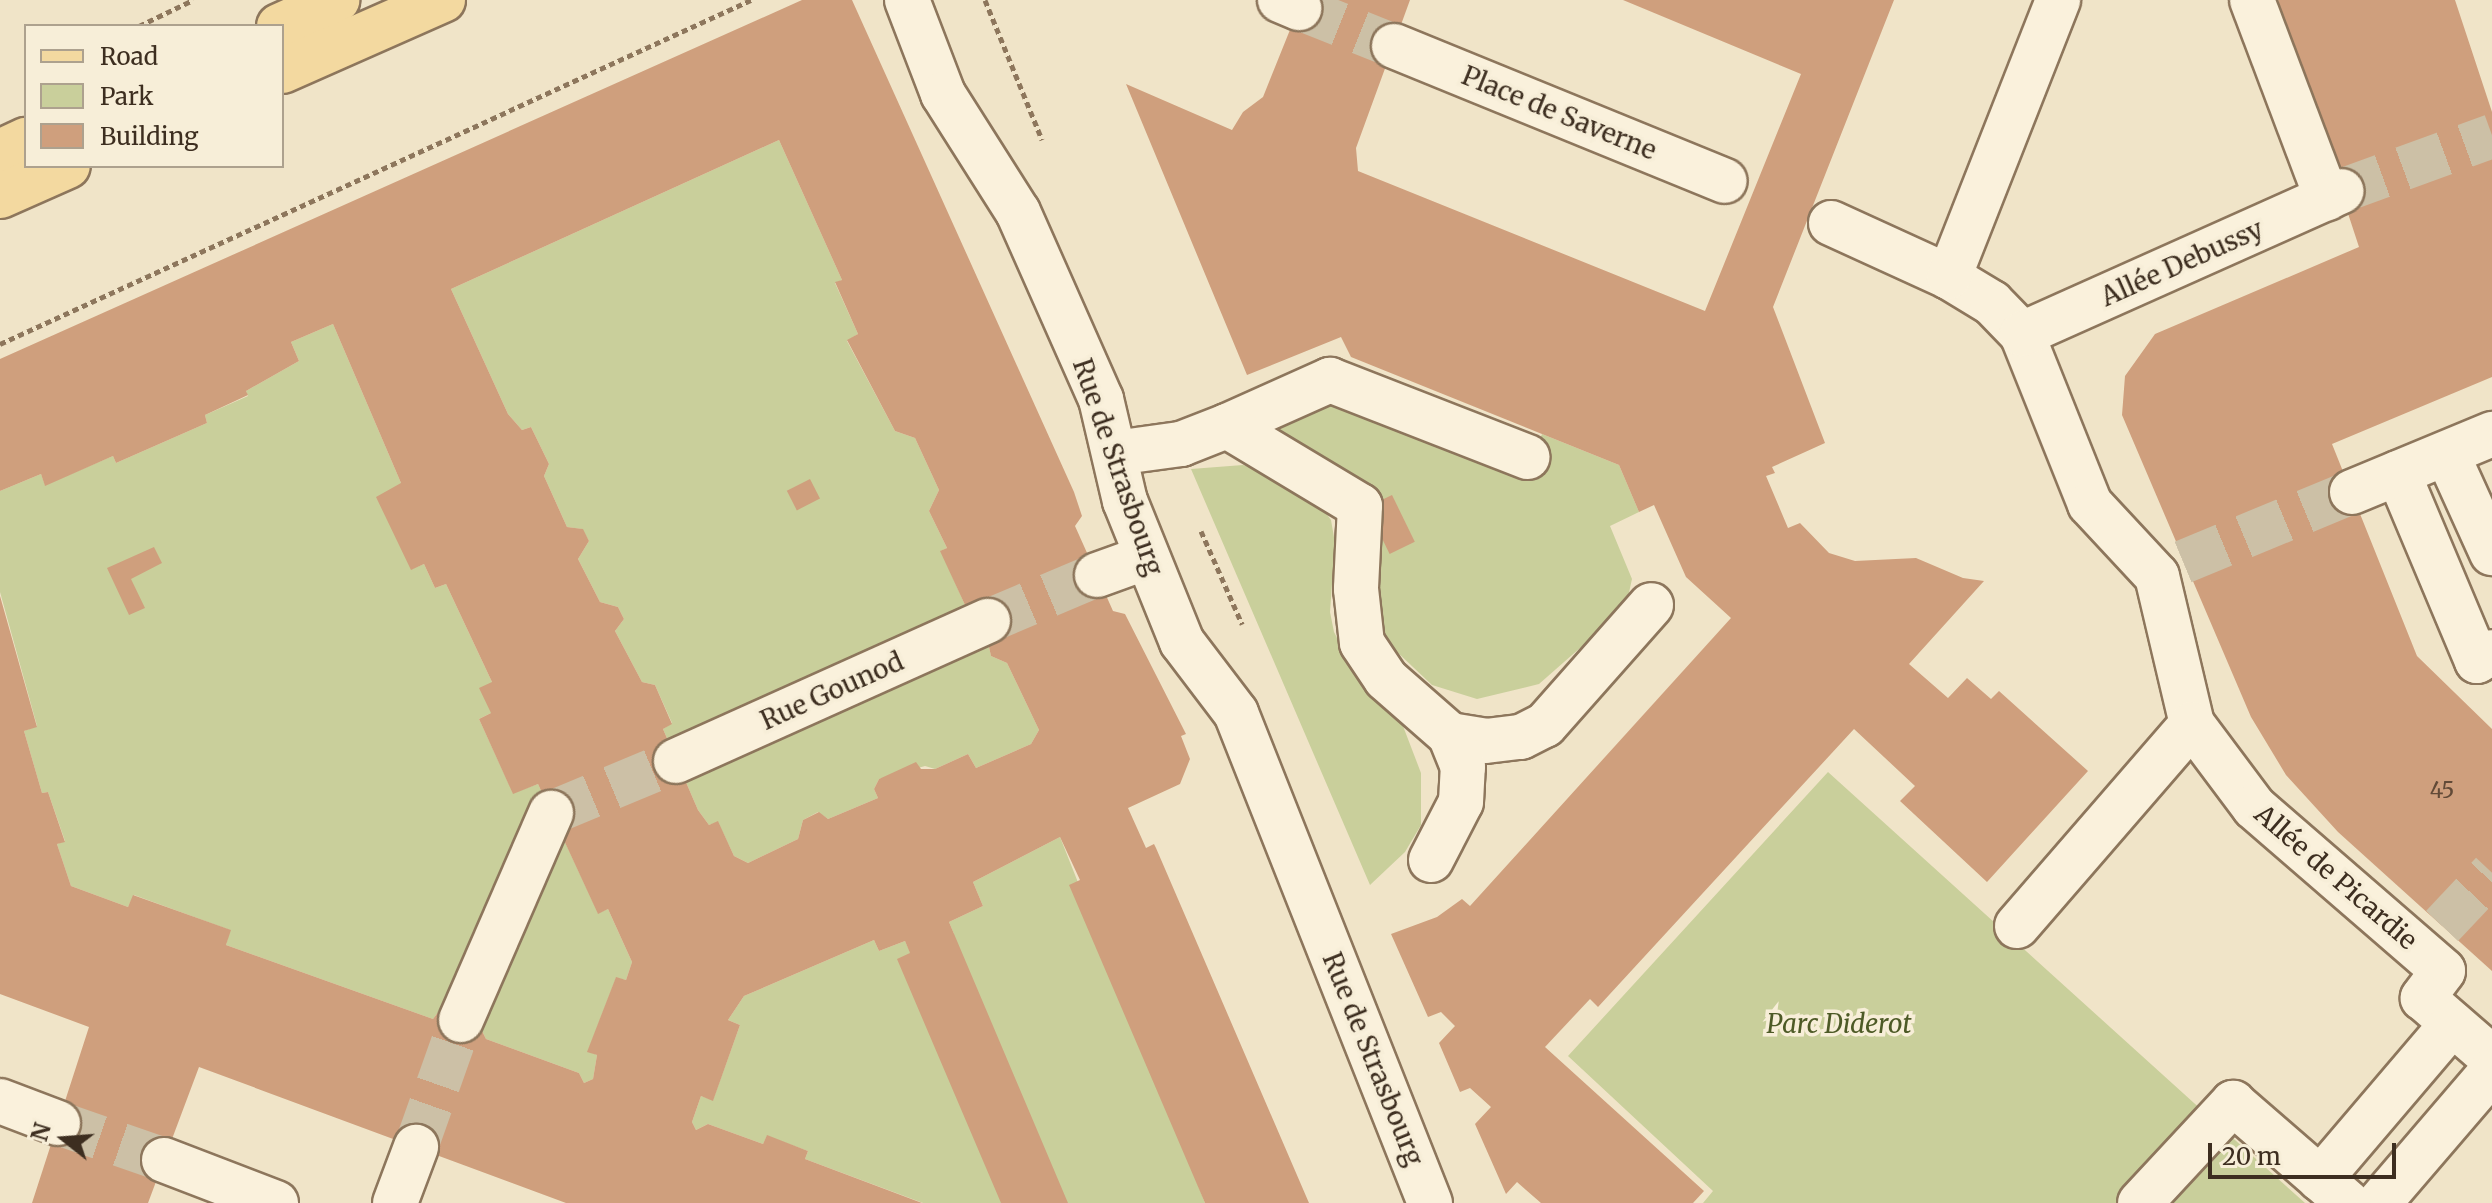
<!DOCTYPE html>
<meta charset="utf-8">
<style>
body{margin:0}
#map{position:relative;width:2492px;height:1203px;overflow:hidden;background:#f0e4c8;font-family:Merriweather,serif}
div>[style]{position:absolute}
.green>*{inset:0;background:#c9cf9b}
.building>*{inset:0;background:#cf9f7d;transform-origin:0 0}
.minor-tunnel>*{height:44px;margin-top:-22px;transform-origin:0;background:repeating-linear-gradient(90deg,#ccc0a6 0 44px,transparent 0 66px)}
.path>*{height:5px;margin-top:-2.5px;transform-origin:0;background:repeating-linear-gradient(90deg,#8d765c 0 6px,transparent 0 10px)}
.roads{filter:drop-shadow(2px 0 #8d765c) drop-shadow(-2px 0 #8d765c) drop-shadow(0 2px #8d765c) drop-shadow(0 -2px #8d765c)}
.minor>*{height:44px;margin:-22px;padding:0 22px;transform-origin:22px;border-radius:22px;background:#faf1dc}
.major>*{height:44px;margin:-22px;padding:0 22px;transform-origin:22px;border-radius:22px;background:#f3d9a0}
span{translate:-50% -50%;white-space:nowrap;text-align:center;line-height:1.15;-webkit-text-stroke:7px #f7eed8;paint-order:stroke}
.number-label{font-size:22px;color:#624a37}
.number-label span{-webkit-text-stroke-width:0}
.street-label{font-size:26px;color:#3d2e20}
.park-label{font-size:26px;color:#4d5a26;font-style:italic}
.legend{position:absolute;left:24px;top:24px;width:260px;height:144px;box-sizing:border-box;background:#f7eed8;border:2px solid #ada18e;margin:0;padding:10px 14px;list-style:none;font-size:24px;color:#3d2e20}
.legend li{display:flex;align-items:center;gap:16px;height:40px}
.legend b{width:40px;border:2px solid #ada18e}
.north{position:absolute;left:24px;top:1099px;width:80px;height:80px;-webkit-text-stroke:6px #f7eed8;paint-order:stroke;rotate:287deg;font-size:22px;font-weight:700;line-height:32px;text-align:center;color:#3d2e20}
.north::after{content:'';display:block;margin:auto;width:28px;height:36px;background:#3d2e20;clip-path:polygon(50% 0,100% 100%,50% 72%,0 100%)}
.scale{position:absolute;left:2208px;top:1143px;width:188px;height:36px;box-sizing:border-box;border:4px solid #3d2e20;border-top:0;padding-left:10px;font-size:24px;line-height:28px;white-space:nowrap;color:#3d2e20;-webkit-text-stroke:6px #f7eed8;paint-order:stroke}
</style>
<div id="map">
<div class="green">
<div style="clip-path:polygon(779px 140px,842px 280px,835px 283px,858px 334px,847px 341px,895px 431px,915px 438px,939px 490px,929px 511px,947px 548px,941px 551px,965px 605px,979px 599px,995px 634px,989px 647px,991px 656px,1007px 663px,1039px 730px,1031px 744px,976px 768px,968px 754px,935px 769px,925px 766px,879px 779px,874px 789px,878px 798px,828px 819px,818px 812px,803px 820px,798px 839px,748px 863px,734px 856px,718px 822px,709px 825px,698px 810px,663px 729px,672px 723px,655px 685px,642px 682px,615px 631px,624px 619px,618px 607px,600px 602px,578px 559px,589px 541px,582px 529px,567px 527px,544px 476px,549px 464px,531px 427px,522px 430px,508px 414px,451px 289px)"></div>
<div style="clip-path:polygon(333px 324px,401px 483px,412px 569px,424px 564px,435px 588px,446px 584px,492px 682px,491px 713px,479px 719px,513px 793px,538px 784px,598px 913px,608px 909px,632px 962px,626px 980px,616px 978px,588px 1051px,597px 1055px,593px 1079px,584px 1083px,579px 1073px,486px 1039px,480px 1027px,439px 1011px,433px 1019px,226px 945px,230px 930px,134px 895px,128px 907px,71px 886px,57px 844px,65px 841px,48px 792px,42px 793px,24px 731px,37px 726px,0 592px,0 491px,41px 474px,45px 485px,113px 456px,116px 463px,207px 423px,205px 415px,248px 396px,246px 391px,299px 361px,291px 342px)"></div>
<div style="clip-path:polygon(1327px 398px,1525px 478px,1542px 434px,1619px 465px,1639px 512px,1610px 526px,1632px 579px,1628px 597px,1613px 619px,1539px 684px,1477px 699px,1432px 685px,1377px 633px,1376px 495px,1271px 433px,1275px 423px)"></div>
<div style="clip-path:polygon(1243px 465px,1286px 480px,1316px 499px,1331px 520px,1335px 543px,1330px 612px,1334px 632px,1362px 687px,1403px 726px,1421px 773px,1421px 825px,1405px 852px,1370px 885px,1191px 469px)"></div>
<div style="clip-path:polygon(1828px 772px,2215px 1122px,2305px 1203px,1703px 1203px,1713px 1191px,1568px 1056px)"></div>
<div style="clip-path:polygon(1060px 837px,1205px 1203px,923px 1203px,805px 1159px,808px 1151px,767px 1136px,763px 1144px,708px 1124px,696px 1130px,692px 1122px,701px 1096px,713px 1100px,740px 1025px,728px 1020px,744px 996px,874px 940px,879px 951px,905px 941px,910px 952px,954px 934px,949px 922px,983px 906px,973px 882px)"></div>
</div>
<div class="building">
<div style="clip-path:polygon(evenodd,802px 0,852px 0,1074px 492px,1082px 516px,1075px 526px,1113px 611px,1125px 614px,1186px 734px,1181px 736px,1190px 759px,1180px 784px,1128px 808px,1146px 848px,1154px 844px,1156px 848px,1309px 1203px,1205px 1203px,1069px 885px,1080px 880px,1060px 837px,973px 882px,983px 906px,949px 922px,1068px 1203px,1001px 1203px,897px 959px,910px 953px,905px 941px,879px 951px,874px 940px,744px 996px,728px 1020px,740px 1025px,713px 1101px,701px 1096px,692px 1122px,696px 1130px,708px 1124px,763px 1144px,767px 1135px,808px 1151px,805px 1159px,922px 1203px,566px 1203px,199px 1067px,148px 1203px,32px 1203px,89px 1027px,0 994px,0 596px,37px 727px,24px 731px,42px 793px,48px 792px,65px 842px,57px 844px,71px 886px,128px 907px,133px 895px,231px 930px,226px 945px,433px 1019px,439px 1011px,480px 1027px,486px 1039px,579px 1073px,584px 1083px,593px 1079px,597px 1055px,587px 1052px,616px 977px,626px 980px,632px 962px,608px 909px,598px 914px,538px 784px,513px 794px,479px 719px,491px 713px,479px 688px,492px 682px,446px 584px,435px 588px,424px 564px,411px 570px,376px 497px,401px 483px,333px 324px,291px 342px,299px 361px,246px 391px,248px 395px,205px 415px,207px 423px,116px 463px,113px 456px,45px 486px,41px 474px,0 491px,0 359px,802px 0,779px 140px,842px 280px,835px 282px,858px 334px,847px 340px,895px 431px,915px 438px,939px 490px,929px 511px,947px 548px,940px 551px,965px 605px,979px 599px,995px 634px,989px 647px,991px 656px,1007px 663px,1039px 730px,1031px 744px,976px 768px,968px 754px,935px 769px,921px 769px,916px 762px,879px 779px,874px 789px,878px 798px,828px 819px,819px 812px,803px 820px,798px 839px,748px 863px,734px 856px,718px 821px,709px 825px,698px 810px,663px 729px,672px 724px,655px 685px,642px 682px,615px 631px,624px 619px,618px 607px,600px 602px,578px 559px,589px 541px,583px 529px,567px 527px,544px 476px,549px 464px,531px 427px,522px 430px,508px 414px,451px 289px,779px 140px)"></div>
<div style="clip-path:polygon(1302px 0,1410px 0,1356px 148px,1358px 171px,1705px 311px,1801px 74px,1623px 0,1894px 0,1773px 307px,1825px 443px,1772px 467px,1775px 473px,1766px 476px,1788px 528px,1800px 523px,1829px 553px,1855px 561px,1916px 558px,1963px 578px,1984px 581px,1909px 664px,1948px 698px,1967px 678px,1991px 699px,1999px 691px,2088px 771px,1987px 882px,1900px 801px,1915px 786px,1854px 729px,1598px 1007px,1590px 999px,1545px 1047px,1704px 1191px,1693px 1203px,1541px 1203px,1517px 1182px,1506px 1194px,1475px 1124px,1491px 1107px,1470px 1088px,1460px 1092px,1439px 1043px,1455px 1026px,1441px 1012px,1428px 1017px,1391px 934px,1437px 917px,1462px 899px,1470px 906px,1731px 618px,1686px 577px,1654px 505px,1639px 512px,1619px 465px,1351px 357px,1341px 337px,1247px 375px,1126px 84px,1232px 130px,1243px 112px,1263px 97px)"></div>
<div style="clip-path:polygon(2278px 0,2455px 0,2492px 112px,2492px 377px,2332px 444px,2417px 656px,2492px 729px,2492px 971px,2338px 832px,2286px 775px,2251px 717px,2122px 415px,2125px 376px,2155px 334px,2359px 247px)"></div>
<div style="left:810px;top:479px;width:22px;height:26px;rotate:63deg"></div>
<div style="left:1392px;top:495px;width:52px;height:28px;rotate:64deg"></div>
<div style="clip-path:polygon(154px 547px,162px 563px,131px 579px,145px 608px,129px 615px,107px 568px)"></div>
</div>
<div class="minor-tunnel">
<div style="left:1299px;top:8px;width:102px;rotate:21.8deg"></div>
<div style="left:2341px;top:191px;width:161px;rotate:-20deg"></div>
<div style="left:2183px;top:562px;width:183px;rotate:-22.5deg"></div>
<div style="left:988px;top:621px;width:118px;rotate:-22.9deg"></div>
<div style="left:551px;top:813px;width:135px;rotate:-22.6deg"></div>
<div style="left:2442px;top:926px;width:73px;rotate:-46.7deg"></div>
<div style="left:58px;top:1123px;width:112px;rotate:19.2deg"></div>
<div style="left:416px;top:1147px;width:135px;rotate:-70.5deg"></div>
</div>
<div class="path">
<div style="left:985px;top:0;width:151px;rotate:67.8deg"></div>
<div style="left:139px;top:26px;width:60px;rotate:-25.7deg"></div>
<div style="left:0;top:344px;width:826px;rotate:-24.61deg"></div>
<div style="left:1201px;top:531px;width:102px;rotate:66.2deg"></div>
</div>
<div class="roads">
<div class="minor">
<div style="left:907px;top:0;width:101px;rotate:69deg"></div>
<div style="left:943px;top:94px;width:140px;rotate:57.6deg"></div>
<div style="left:1018px;top:212px;width:205px;rotate:66.1deg"></div>
<div style="left:1101px;top:399px;width:105px;rotate:76.8deg"></div>
<div style="left:1125px;top:501px;width:152px;rotate:68deg"></div>
<div style="left:1182px;top:642px;width:89px;rotate:52.7deg"></div>
<div style="left:1236px;top:713px;width:527px;rotate:68.4deg"></div>
<div style="left:1280px;top:0;width:21px;rotate:23deg"></div>
<div style="left:2252px;top:0;width:212px;rotate:69.3deg"></div>
<div style="left:1394px;top:46px;width:357px;rotate:22.2deg"></div>
<div style="left:1831px;top:223px;width:130px;rotate:24.6deg"></div>
<div style="left:1949px;top:277px;width:50px;rotate:31.2deg"></div>
<div style="left:1992px;top:303px;width:43px;rotate:45.9deg"></div>
<div style="left:2022px;top:334px;width:183px;rotate:68.2deg"></div>
<div style="left:2090px;top:504px;width:98px;rotate:47.1deg"></div>
<div style="left:2157px;top:576px;width:152px;rotate:76.7deg"></div>
<div style="left:2192px;top:724px;width:104px;rotate:53.2deg"></div>
<div style="left:2254px;top:807px;width:250px;rotate:40.9deg"></div>
<div style="left:2443px;top:971px;width:34px;rotate:127deg"></div>
<div style="left:2423px;top:998px;width:91px;rotate:41deg"></div>
<div style="left:1949px;top:277px;width:298px;rotate:-68.5deg"></div>
<div style="left:2022px;top:334px;width:350px;rotate:-24.1deg"></div>
<div style="left:1227px;top:426px;width:113px;rotate:-24.1deg"></div>
<div style="left:1330px;top:380px;width:212px;rotate:21.3deg"></div>
<div style="left:1115px;top:453px;width:67px;rotate:-7.8deg"></div>
<div style="left:1181px;top:444px;width:49px;rotate:-21.4deg"></div>
<div style="left:1227px;top:426px;width:155px;rotate:31deg"></div>
<div style="left:1360px;top:506px;width:83px;rotate:92.8deg"></div>
<div style="left:1356px;top:589px;width:54px;rotate:83.7deg"></div>
<div style="left:1362px;top:643px;width:43px;rotate:56.3deg"></div>
<div style="left:1386px;top:679px;width:85px;rotate:41.2deg"></div>
<div style="left:1450px;top:735px;width:36px;rotate:9deg"></div>
<div style="left:1486px;top:741px;width:35px;rotate:-7deg"></div>
<div style="left:1521px;top:737px;width:27px;rotate:-27deg"></div>
<div style="left:1545px;top:725px;width:160px;rotate:-48.5deg"></div>
<div style="left:2447px;top:454px;width:109px;rotate:65.6deg"></div>
<div style="left:2398px;top:473px;width:204px;rotate:67.2deg"></div>
<div style="left:2477px;top:661px;width:17px;rotate:-31deg"></div>
<div style="left:2352px;top:492px;width:152px;rotate:-22.5deg"></div>
<div style="left:1097px;top:575px;width:53px;rotate:-19.8deg"></div>
<div style="left:676px;top:761px;width:342px;rotate:-24.2deg"></div>
<div style="left:1431px;top:860px;width:65px;rotate:-62.7deg"></div>
<div style="left:1461px;top:802px;width:35px;rotate:-87deg"></div>
<div style="left:1463px;top:767px;width:35px;rotate:-112deg"></div>
<div style="left:2017px;top:926px;width:267px;rotate:-49.1deg"></div>
<div style="left:461px;top:1020px;width:226px;rotate:-66.5deg"></div>
<div style="left:0;top:1101px;width:62px;rotate:20.8deg"></div>
<div style="left:164px;top:1160px;width:120px;rotate:21deg"></div>
<div style="left:2320px;top:1179px;width:204px;rotate:-49.6deg"></div>
<div style="left:395px;top:1203px;width:60px;rotate:-69.4deg"></div>
<div style="left:2140px;top:1203px;width:137px;rotate:-47.1deg"></div>
<div style="left:2233px;top:1103px;width:152px;rotate:41deg"></div>
<div style="left:2379px;top:1203px;width:174px;rotate:-49.4deg"></div>
</div>
<div class="major">
<div style="left:279px;top:26px;width:64px;rotate:-24.1deg"></div>
<div style="left:282px;top:71px;width:176px;rotate:-23.8deg"></div>
<div style="left:0;top:152px;width:29px;rotate:-25deg"></div>
<div style="left:0;top:196px;width:74px;rotate:-23.8deg"></div>
</div>
</div>
<div class="number-label">
<span style="left:2442px;top:791px">45</span>
</div>
<div class="street-label">
<span style="left:1559px;top:113px;rotate:22deg">Place de Saverne</span>
<span style="left:2182px;top:263px;rotate:-24deg">Allée Debussy</span>
<span style="left:1118px;top:467px;rotate:71deg">Rue de Strasbourg</span>
<span style="left:832px;top:691px;rotate:-24deg">Rue Gounod</span>
<span style="left:2336px;top:877px;rotate:41deg">Allée de Picardie</span>
<span style="left:1373px;top:1059px;rotate:68deg">Rue de Strasbourg</span>
</div>
<div class="park-label">
<span style="left:1839px;top:1024px">Parc Diderot</span>
</div>
<ul class="legend">
<li><b style="height:10px;background:#f3d9a0"></b>Road</li>
<li><b style="height:22px;background:#c9cf9b"></b>Park</li>
<li><b style="height:22px;background:#cf9f7d"></b>Building</li>
</ul>
<div class="north">N</div>
<div class="scale">20 m</div>
</div>
